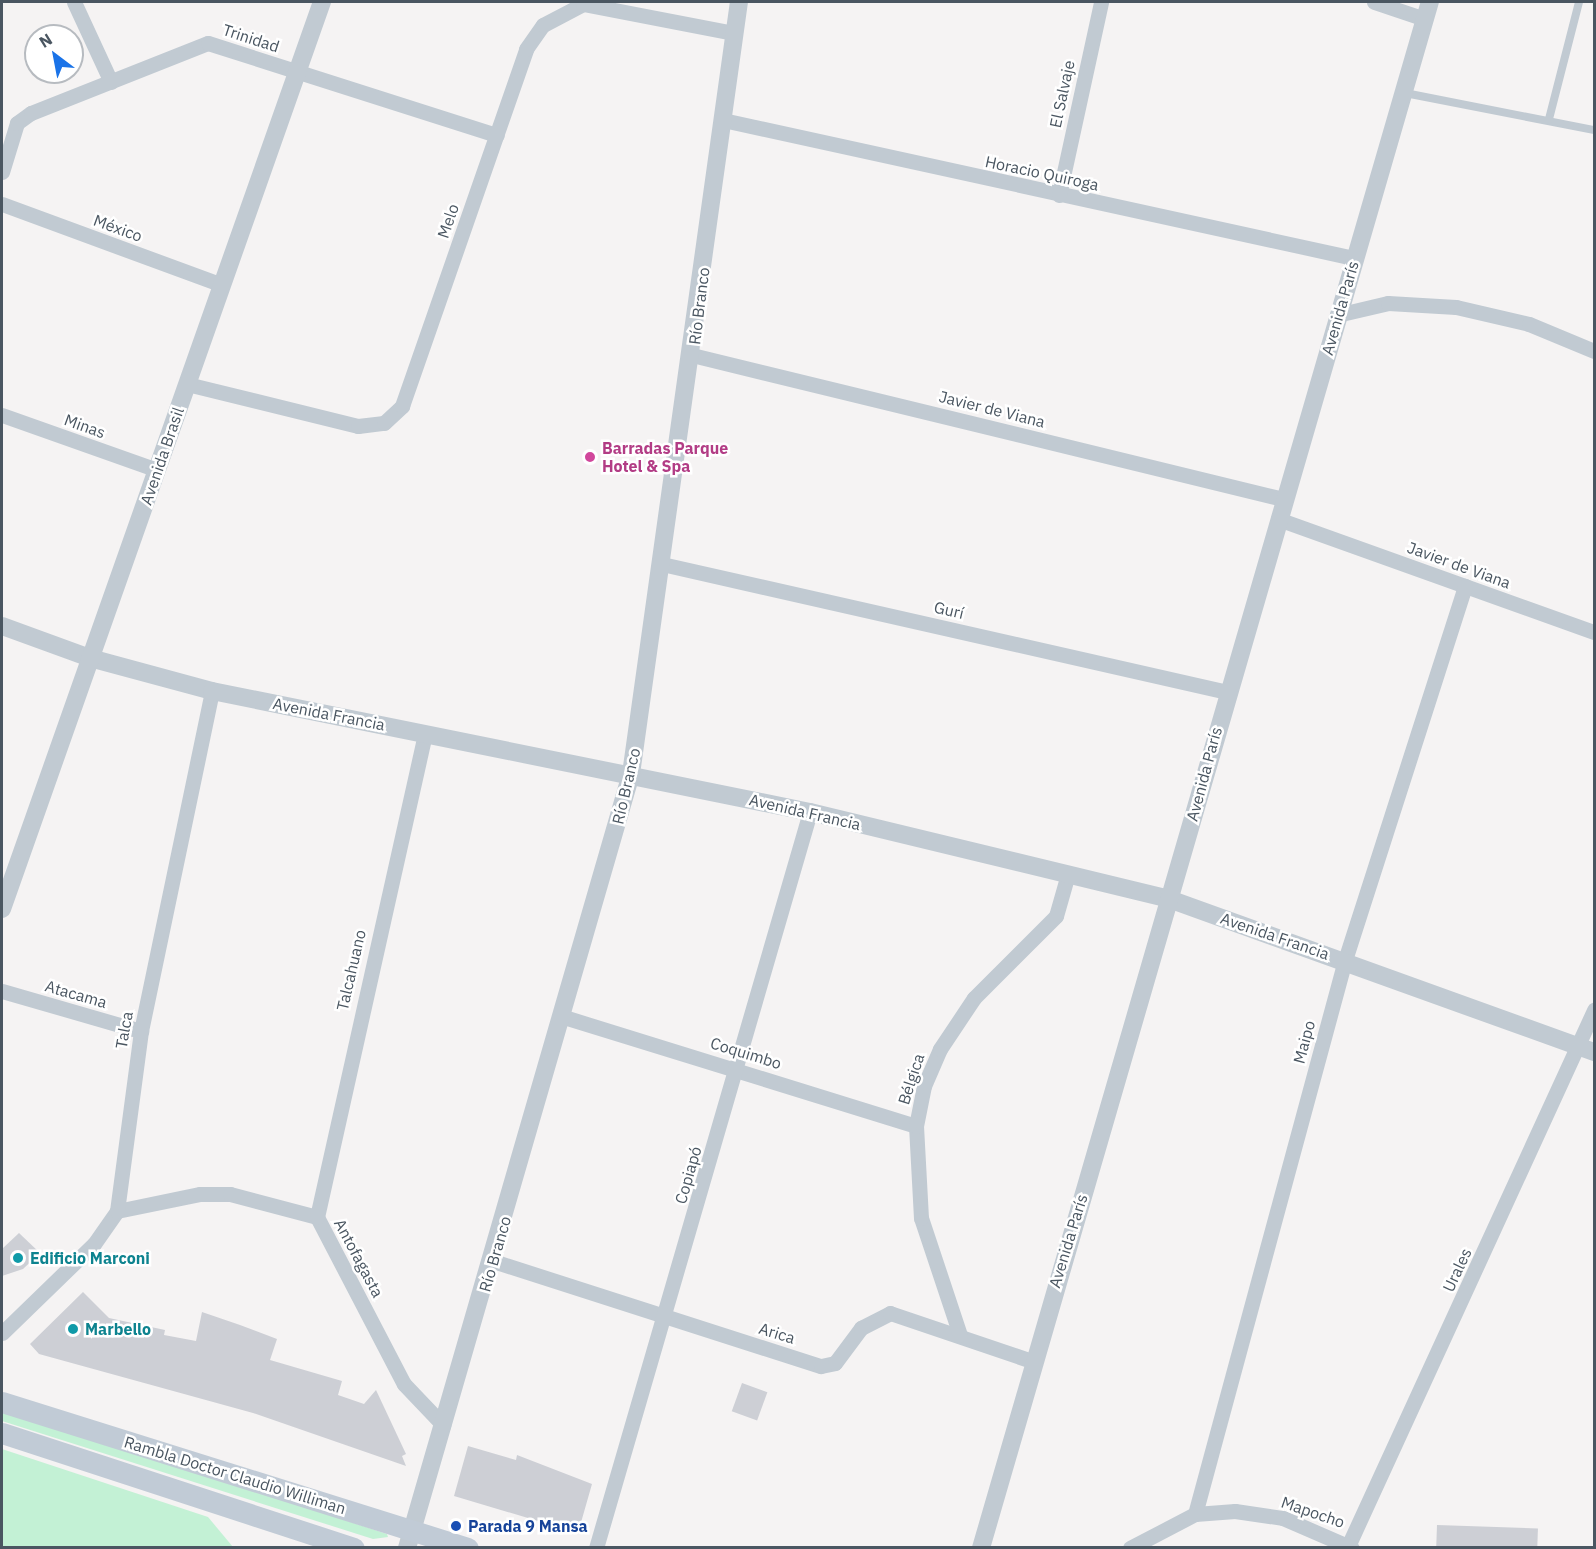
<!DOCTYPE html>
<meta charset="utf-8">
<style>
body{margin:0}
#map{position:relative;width:1596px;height:1549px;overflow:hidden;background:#f5f3f3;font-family:"IBM Plex Sans",sans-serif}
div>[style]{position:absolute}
.green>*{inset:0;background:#c3f1d5}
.building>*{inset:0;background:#cdcfd5;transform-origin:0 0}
.service>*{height:8px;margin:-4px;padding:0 4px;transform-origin:4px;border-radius:4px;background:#c1cad2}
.minor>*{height:15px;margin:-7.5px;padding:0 7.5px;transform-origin:7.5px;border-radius:7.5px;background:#c1cad2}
.tertiary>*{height:18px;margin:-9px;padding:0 9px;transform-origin:9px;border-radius:9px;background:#c1cad2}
.secondary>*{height:21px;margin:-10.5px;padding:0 10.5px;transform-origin:10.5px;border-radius:10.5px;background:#c1cbd6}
.dots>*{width:16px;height:16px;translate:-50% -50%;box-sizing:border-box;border:3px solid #fff;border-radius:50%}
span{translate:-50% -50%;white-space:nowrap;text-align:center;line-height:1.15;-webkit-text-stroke:5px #fff;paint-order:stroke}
.street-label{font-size:16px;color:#4a5661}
.hotel-label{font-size:16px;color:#b23c85;font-weight:700}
.left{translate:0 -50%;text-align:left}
.culture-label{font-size:16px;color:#0d838f;font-weight:700}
.transit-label{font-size:16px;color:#164399;font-weight:700}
.frame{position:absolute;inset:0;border:3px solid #4a5661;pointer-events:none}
.north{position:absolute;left:24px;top:24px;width:60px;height:60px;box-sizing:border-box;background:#fff;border:2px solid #b7bbc0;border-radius:50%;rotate:328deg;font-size:16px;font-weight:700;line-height:24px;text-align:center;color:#4a5661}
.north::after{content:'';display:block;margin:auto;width:21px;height:27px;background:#1a73e8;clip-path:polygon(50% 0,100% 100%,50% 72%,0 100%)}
</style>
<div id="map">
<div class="green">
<div style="clip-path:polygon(2px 1407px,387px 1534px,388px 1537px,373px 1539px,2px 1421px)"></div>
<div style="clip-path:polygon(2px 1449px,208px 1517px,233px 1547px,2px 1547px)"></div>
</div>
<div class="building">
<div style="clip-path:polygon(19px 1233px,40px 1253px,23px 1269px,2px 1276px,2px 1249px)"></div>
<div style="clip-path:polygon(83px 1292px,109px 1318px,165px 1330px,164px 1335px,196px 1341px,202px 1312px,240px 1325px,277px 1339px,270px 1360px,342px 1381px,338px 1395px,364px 1404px,376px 1390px,406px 1454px,402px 1456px,406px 1466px,253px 1413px,39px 1354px,30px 1344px)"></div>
<div style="left:742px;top:1383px;width:27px;height:30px;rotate:20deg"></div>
<div style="clip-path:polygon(468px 1446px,516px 1460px,517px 1455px,592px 1484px,578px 1533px,454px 1496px)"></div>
<div style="left:1437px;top:1525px;width:101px;height:23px;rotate:2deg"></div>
</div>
<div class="service">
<div style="left:1405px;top:93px;width:193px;rotate:11.1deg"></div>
<div style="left:1549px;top:119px;width:121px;rotate:-75.6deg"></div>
</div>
<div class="minor">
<div style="left:74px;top:2px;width:88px;rotate:65.2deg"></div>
<div style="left:1374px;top:2px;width:54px;rotate:18.4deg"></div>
<div style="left:723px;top:120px;width:646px;rotate:12.34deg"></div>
<div style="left:2px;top:172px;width:51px;rotate:-73deg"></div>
<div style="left:17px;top:123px;width:17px;rotate:-36deg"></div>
<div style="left:31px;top:113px;width:190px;rotate:-21.6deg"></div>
<div style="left:208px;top:43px;width:303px;rotate:17.7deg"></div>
<div style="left:1059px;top:195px;width:198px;rotate:-77.7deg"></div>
<div style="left:2px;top:204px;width:234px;rotate:20.2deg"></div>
<div style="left:1337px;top:315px;width:52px;rotate:-13.2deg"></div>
<div style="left:1388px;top:303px;width:68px;rotate:3.4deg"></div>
<div style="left:1456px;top:307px;width:75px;rotate:13.1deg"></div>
<div style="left:1529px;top:324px;width:70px;rotate:22.6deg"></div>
<div style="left:692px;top:355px;width:608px;rotate:13.69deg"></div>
<div style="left:187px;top:384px;width:176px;rotate:13.8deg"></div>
<div style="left:358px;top:426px;width:26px;rotate:-7deg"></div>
<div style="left:384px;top:423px;width:25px;rotate:-43deg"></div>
<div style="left:402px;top:406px;width:378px;rotate:-70.8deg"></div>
<div style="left:526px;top:49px;width:29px;rotate:-55deg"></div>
<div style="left:543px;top:25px;width:45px;rotate:-27.7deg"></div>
<div style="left:583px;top:4px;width:154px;rotate:10.9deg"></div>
<div style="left:2px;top:415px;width:164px;rotate:19.5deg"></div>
<div style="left:1278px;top:519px;width:336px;rotate:19.7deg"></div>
<div style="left:662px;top:564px;width:579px;rotate:12.76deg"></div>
<div style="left:2px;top:991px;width:145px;rotate:16.1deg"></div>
<div style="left:564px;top:1017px;width:368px;rotate:17.2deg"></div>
<div style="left:117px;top:1211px;width:85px;rotate:-11.6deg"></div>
<div style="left:200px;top:1194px;width:30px"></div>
<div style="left:230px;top:1194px;width:90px;rotate:14.8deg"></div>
<div style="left:317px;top:1217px;width:188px;rotate:62.5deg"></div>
<div style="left:404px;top:1384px;width:57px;rotate:46.4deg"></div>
<div style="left:317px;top:1217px;width:496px;rotate:-77.4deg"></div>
<div style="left:493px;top:1261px;width:344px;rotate:17.8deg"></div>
<div style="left:821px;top:1366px;width:14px;rotate:-12deg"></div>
<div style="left:835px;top:1363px;width:44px;rotate:-53.4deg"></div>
<div style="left:861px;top:1328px;width:33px;rotate:-27deg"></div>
<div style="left:890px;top:1313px;width:150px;rotate:18.7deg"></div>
<div style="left:2px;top:1333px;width:128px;rotate:-44.1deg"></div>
<div style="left:94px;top:1244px;width:40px;rotate:-55.1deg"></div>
<div style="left:117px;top:1211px;width:182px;rotate:-82.4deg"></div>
<div style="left:141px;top:1031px;width:347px;rotate:-78.2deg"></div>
<div style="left:960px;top:1335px;width:123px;rotate:-108.4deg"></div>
<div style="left:921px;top:1218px;width:92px;rotate:-93.1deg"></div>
<div style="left:916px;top:1126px;width:41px;rotate:-78.7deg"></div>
<div style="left:924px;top:1086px;width:40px;rotate:-66.6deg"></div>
<div style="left:940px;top:1049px;width:61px;rotate:-56.3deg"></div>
<div style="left:974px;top:998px;width:116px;rotate:-45deg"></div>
<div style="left:1056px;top:916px;width:44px;rotate:-74.1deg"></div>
<div style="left:1195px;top:1514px;width:574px;rotate:-74.85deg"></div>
<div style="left:1345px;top:960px;width:393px;rotate:-72.2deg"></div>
<div style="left:1349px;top:1544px;width:588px;rotate:-65.35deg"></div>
<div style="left:596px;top:1548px;width:766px;rotate:-73.79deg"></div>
<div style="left:1130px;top:1548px;width:73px;rotate:-27.6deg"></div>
<div style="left:1195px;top:1514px;width:40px;rotate:-4.3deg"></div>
<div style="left:1235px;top:1511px;width:49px;rotate:8.3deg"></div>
<div style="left:1283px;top:1518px;width:75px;rotate:23.5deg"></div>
</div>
<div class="tertiary">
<div style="left:2px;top:626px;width:94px;rotate:20deg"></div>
<div style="left:90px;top:658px;width:126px;rotate:15.1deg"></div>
<div style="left:212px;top:691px;width:610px;rotate:11.44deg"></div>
<div style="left:810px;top:812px;width:369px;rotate:13.6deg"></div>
<div style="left:1169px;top:899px;width:452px;rotate:19.8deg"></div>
<div style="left:2px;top:909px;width:962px;rotate:-70.57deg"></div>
<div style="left:407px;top:1548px;width:806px;rotate:-73.86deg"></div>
<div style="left:631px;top:774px;width:780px;rotate:-82.04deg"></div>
<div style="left:981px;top:1548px;width:1610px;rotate:-73.81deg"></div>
</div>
<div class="secondary">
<div style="left:2px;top:1402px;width:488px;rotate:17.4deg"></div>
<div style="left:2px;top:1433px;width:370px;rotate:18.1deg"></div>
</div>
<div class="dots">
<div style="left:590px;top:457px;background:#d1479c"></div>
<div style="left:18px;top:1258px;background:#0f9aa8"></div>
<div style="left:73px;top:1329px;background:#0f9aa8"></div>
<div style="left:456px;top:1526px;background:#1a4fb4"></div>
</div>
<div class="street-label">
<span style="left:251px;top:38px;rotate:18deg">Trinidad</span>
<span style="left:1062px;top:94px;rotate:-78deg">El Salvaje</span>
<span style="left:1042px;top:173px;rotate:12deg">Horacio Quiroga</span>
<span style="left:448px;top:221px;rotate:-71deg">Melo</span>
<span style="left:118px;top:228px;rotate:20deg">México</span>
<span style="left:699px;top:306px;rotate:-83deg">Río Branco</span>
<span style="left:1340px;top:308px;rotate:-74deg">Avenida París</span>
<span style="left:992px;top:409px;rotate:14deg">Javier de Viana</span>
<span style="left:85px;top:426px;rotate:20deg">Minas</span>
<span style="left:162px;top:456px;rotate:-71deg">Avenida Brasil</span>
<span style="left:1459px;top:565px;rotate:20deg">Javier de Viana</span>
<span style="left:949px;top:610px;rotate:13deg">Gurí</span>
<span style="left:329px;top:714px;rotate:11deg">Avenida Francia</span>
<span style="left:1204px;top:774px;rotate:-75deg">Avenida París</span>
<span style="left:626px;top:786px;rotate:-77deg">Río Branco</span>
<span style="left:805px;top:812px;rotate:13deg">Avenida Francia</span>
<span style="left:1275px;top:936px;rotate:19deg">Avenida Francia</span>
<span style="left:351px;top:970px;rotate:-77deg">Talcahuano</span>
<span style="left:76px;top:994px;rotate:16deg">Atacama</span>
<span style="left:124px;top:1030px;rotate:-80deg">Talca</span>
<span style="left:1304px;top:1042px;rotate:-75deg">Maipo</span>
<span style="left:746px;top:1053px;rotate:17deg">Coquimbo</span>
<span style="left:911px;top:1079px;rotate:-72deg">Bélgica</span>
<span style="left:688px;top:1175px;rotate:-74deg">Copiapó</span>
<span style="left:1068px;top:1241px;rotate:-73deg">Avenida París</span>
<span style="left:495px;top:1254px;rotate:-74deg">Río Branco</span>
<span style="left:359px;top:1258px;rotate:62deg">Antofagasta</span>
<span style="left:1457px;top:1270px;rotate:-65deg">Urales</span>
<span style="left:777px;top:1333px;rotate:17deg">Arica</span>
<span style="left:235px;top:1475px;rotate:17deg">Rambla Doctor Claudio Williman</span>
<span style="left:1313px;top:1512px;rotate:19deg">Mapocho</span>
</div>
<div class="hotel-label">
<span class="left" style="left:602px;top:457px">Barradas Parque<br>Hotel &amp; Spa</span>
</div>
<div class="culture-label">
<span class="left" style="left:30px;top:1258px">Edificio Marconi</span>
<span class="left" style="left:85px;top:1329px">Marbello</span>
</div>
<div class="transit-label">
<span class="left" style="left:468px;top:1526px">Parada 9 Mansa</span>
</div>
<div class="frame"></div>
<div class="north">N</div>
</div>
